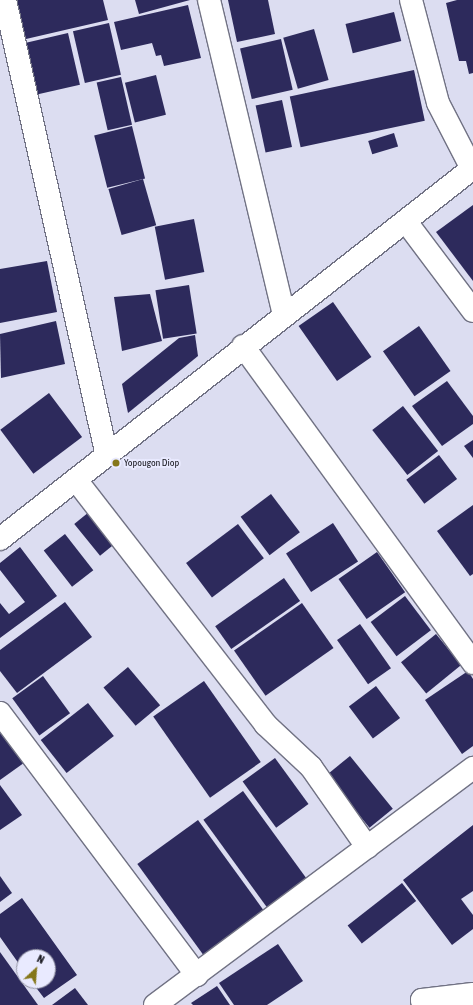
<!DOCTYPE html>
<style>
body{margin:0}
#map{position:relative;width:473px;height:1005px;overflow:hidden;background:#dcddf1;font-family:"Asap Condensed",sans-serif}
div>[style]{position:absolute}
.building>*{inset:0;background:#2d2a5c;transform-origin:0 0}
.roads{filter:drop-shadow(1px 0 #717284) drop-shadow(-1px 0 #717284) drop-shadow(0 1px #717284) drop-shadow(0 -1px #717284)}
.minor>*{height:22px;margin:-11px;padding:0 11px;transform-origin:11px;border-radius:11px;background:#fff}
.dots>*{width:11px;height:11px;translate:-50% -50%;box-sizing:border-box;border:2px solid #e9eaff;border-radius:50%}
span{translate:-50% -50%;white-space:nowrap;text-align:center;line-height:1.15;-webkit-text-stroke:4px #e9eaff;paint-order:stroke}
.poi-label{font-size:10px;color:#17171e}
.left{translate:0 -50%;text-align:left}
.north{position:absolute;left:16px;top:949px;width:40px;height:40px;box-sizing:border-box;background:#e9eaff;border:1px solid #9596a5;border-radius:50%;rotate:26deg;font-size:11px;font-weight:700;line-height:16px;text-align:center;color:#17171e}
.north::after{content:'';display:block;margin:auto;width:14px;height:18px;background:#85771b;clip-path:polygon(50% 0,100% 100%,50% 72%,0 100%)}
</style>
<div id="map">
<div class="building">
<div style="clip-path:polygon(16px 0,103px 0,108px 20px,26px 39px)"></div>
<div style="clip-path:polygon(135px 0,190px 0,139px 14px)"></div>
<div style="clip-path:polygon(228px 0,268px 0,275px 34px,237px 42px)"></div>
<div style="clip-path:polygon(457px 0,473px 0,473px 73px,469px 74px,466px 61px,459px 61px,446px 3px)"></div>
<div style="clip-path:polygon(188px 5px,201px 58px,164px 66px,161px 55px,156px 56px,152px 43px,121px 50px,114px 22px)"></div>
<div style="left:394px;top:12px;width:30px;height:50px;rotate:76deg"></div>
<div style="left:109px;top:23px;width:53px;height:37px;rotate:77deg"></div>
<div style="left:314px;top:29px;width:53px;height:32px;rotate:74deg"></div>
<div style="left:68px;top:33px;width:53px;height:43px;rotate:77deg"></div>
<div style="left:281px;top:39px;width:52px;height:42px;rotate:77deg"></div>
<div style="left:414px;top:70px;width:52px;height:127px;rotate:78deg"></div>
<div style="left:156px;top:75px;width:41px;height:32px;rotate:76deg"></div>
<div style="left:121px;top:77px;width:49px;height:25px;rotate:77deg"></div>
<div style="left:282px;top:100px;width:48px;height:27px;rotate:78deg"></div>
<div style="left:132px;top:126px;width:54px;height:39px;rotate:76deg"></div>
<div style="left:394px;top:133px;width:14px;height:27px;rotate:73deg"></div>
<div style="left:143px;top:179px;width:48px;height:36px;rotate:74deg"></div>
<div style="clip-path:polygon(473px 205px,473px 281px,436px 232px)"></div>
<div style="left:194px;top:219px;width:54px;height:40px;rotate:79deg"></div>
<div style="clip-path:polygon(47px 261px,57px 312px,0 323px,0 269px)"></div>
<div style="left:189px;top:285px;width:49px;height:34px;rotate:81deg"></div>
<div style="clip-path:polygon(150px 294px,162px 341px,122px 351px,114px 297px)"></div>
<div style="left:333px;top:302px;width:67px;height:42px;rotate:55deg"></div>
<div style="clip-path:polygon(56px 321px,65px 364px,1px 378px,0 334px)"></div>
<div style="left:419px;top:326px;width:55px;height:44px;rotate:55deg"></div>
<div style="clip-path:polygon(195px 335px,198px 356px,128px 413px,122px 384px,179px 338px)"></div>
<div style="clip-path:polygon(447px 381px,473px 416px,473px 424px,442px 446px,412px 406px)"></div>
<div style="left:49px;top:393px;width:55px;height:61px;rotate:53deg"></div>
<div style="left:403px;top:406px;width:57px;height:39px;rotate:52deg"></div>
<div style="clip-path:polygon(473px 440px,473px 458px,464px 446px)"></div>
<div style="left:439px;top:455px;width:30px;height:41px;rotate:53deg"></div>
<div style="left:271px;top:494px;width:48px;height:38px;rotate:53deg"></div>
<div style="clip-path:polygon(473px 505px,473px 574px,470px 576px,437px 531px)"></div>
<div style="left:89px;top:512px;width:41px;height:19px;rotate:51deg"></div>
<div style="left:333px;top:523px;width:46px;height:56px;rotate:57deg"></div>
<div style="left:238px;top:524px;width:43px;height:65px;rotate:53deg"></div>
<div style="left:65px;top:534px;width:46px;height:27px;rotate:52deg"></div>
<div style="clip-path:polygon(20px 547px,57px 596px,0 638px,0 603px,9px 614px,25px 602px,0 570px,0 563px)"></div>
<div style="left:377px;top:552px;width:49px;height:47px;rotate:55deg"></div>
<div style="left:284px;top:578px;width:28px;height:84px;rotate:55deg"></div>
<div style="left:405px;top:596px;width:43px;height:43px;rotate:53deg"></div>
<div style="clip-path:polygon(65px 602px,92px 637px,17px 693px,0 671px,0 650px)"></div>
<div style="left:302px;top:603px;width:55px;height:83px;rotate:55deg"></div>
<div style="left:360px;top:624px;width:54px;height:28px;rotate:55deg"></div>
<div style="left:436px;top:634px;width:40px;height:45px;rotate:51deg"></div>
<div style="left:128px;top:667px;width:50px;height:32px;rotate:50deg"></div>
<div style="clip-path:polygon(468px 671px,473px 679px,473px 746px,462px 754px,425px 700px)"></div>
<div style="left:43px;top:676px;width:46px;height:38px;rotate:54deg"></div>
<div style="left:204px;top:681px;width:99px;height:62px;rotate:55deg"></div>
<div style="left:376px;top:686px;width:40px;height:34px;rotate:53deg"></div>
<div style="left:88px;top:703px;width:42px;height:60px;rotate:52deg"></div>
<div style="clip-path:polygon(0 722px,28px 760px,0 780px)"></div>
<div style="left:350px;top:756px;width:68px;height:30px;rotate:51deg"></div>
<div style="left:275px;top:758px;width:57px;height:40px;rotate:54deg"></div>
<div style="clip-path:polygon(0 785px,22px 815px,0 830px)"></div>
<div style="left:243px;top:791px;width:109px;height:49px;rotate:54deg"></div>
<div style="left:198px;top:820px;width:113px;height:75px;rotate:54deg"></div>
<div style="clip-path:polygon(473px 825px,473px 891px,461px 899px,473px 915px,473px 929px,452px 945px,403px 880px)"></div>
<div style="clip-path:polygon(0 876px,12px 893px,0 902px)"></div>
<div style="left:402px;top:883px;width:23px;height:69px;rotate:52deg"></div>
<div style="clip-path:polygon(22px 898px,77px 975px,44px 998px,31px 981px,48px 981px,48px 957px,24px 957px,24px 971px,0 937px,0 914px)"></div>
<div style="clip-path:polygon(278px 944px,303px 981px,267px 1005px,234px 1005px,219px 983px)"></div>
<div style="clip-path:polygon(0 952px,38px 1005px,0 1005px)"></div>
<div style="clip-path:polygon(217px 986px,230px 1005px,193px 1005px,191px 1003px)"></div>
<div style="clip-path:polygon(75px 988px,88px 1005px,52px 1005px)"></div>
</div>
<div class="roads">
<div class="minor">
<div style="left:5px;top:0;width:467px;rotate:77.4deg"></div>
<div style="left:209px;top:0;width:324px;rotate:76.6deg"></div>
<div style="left:411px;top:0;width:106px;rotate:75.3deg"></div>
<div style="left:438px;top:103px;width:74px;rotate:62.7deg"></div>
<div style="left:407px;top:223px;width:110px;rotate:53.1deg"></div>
<div style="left:243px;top:346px;width:392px;rotate:54deg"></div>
<div style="left:76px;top:480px;width:309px;rotate:52.2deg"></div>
<div style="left:265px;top:724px;width:63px;rotate:43.1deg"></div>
<div style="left:311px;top:767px;width:98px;rotate:55deg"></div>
<div style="left:0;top:539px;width:601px;rotate:-38.11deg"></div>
<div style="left:0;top:713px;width:328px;rotate:53.1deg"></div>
<div style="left:155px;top:1005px;width:397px;rotate:-36.7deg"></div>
<div style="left:423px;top:1005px;width:5px;rotate:-101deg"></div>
<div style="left:422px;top:1000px;width:51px;rotate:-6.7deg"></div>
</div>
</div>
<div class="dots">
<div style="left:116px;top:463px;background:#85771b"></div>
</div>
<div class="poi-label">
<span class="left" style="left:124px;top:463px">Yopougon Diop</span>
</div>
<div class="north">N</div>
</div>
